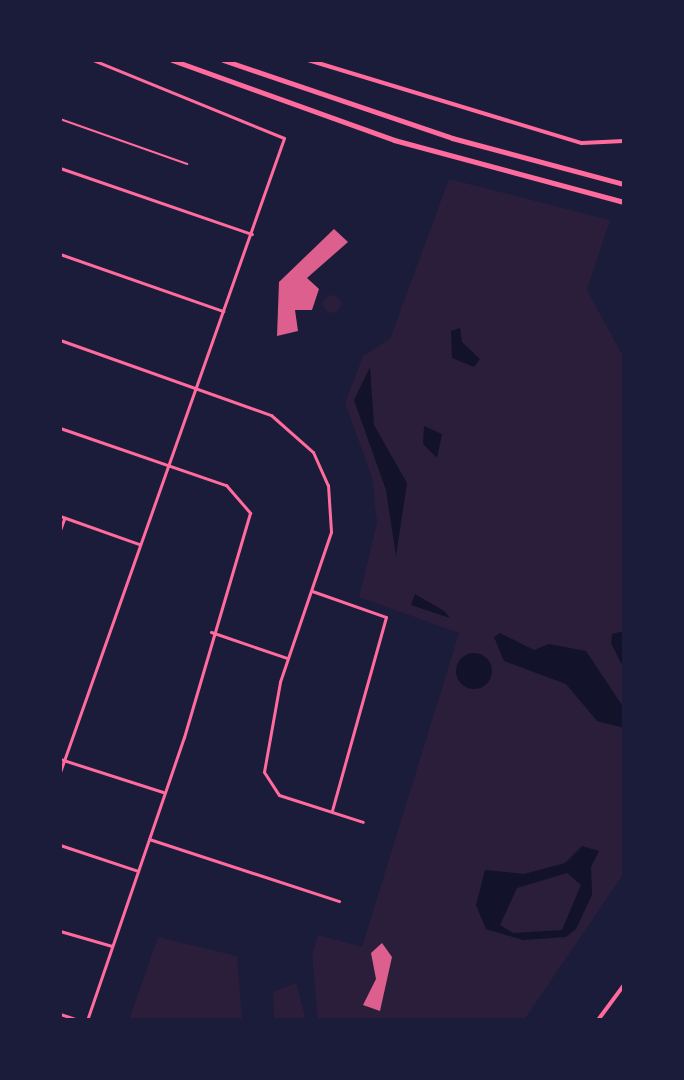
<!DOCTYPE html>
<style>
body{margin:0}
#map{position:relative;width:684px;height:1080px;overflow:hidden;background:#1b1b3a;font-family:"Roboto Condensed",sans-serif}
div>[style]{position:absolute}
.green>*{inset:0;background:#2a1e3b}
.round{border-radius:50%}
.water>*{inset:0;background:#12122b}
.building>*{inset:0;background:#dd5f8e}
.service>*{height:2px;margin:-1px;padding:0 1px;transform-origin:1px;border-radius:1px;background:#ff6b9d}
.minor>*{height:3px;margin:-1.5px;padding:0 1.5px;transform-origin:1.5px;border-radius:1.5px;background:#ff6b9d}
.tertiary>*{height:4px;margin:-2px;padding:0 2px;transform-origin:2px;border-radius:2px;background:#ff6b9d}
.primary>*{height:5px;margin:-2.5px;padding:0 2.5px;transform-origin:2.5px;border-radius:2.5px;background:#ff6b9d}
span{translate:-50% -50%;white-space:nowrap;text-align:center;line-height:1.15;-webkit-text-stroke:7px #1b1b3a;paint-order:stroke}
.frame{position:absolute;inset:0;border:62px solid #1b1b3a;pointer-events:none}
</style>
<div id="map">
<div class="green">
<div style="clip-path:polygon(449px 179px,610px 220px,587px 290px,624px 358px,624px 873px,524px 1020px,318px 1020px,312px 955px,318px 935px,362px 947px,459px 633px,359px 597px,377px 523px,372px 477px,345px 403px,363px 356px,390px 339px)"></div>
<div class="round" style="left:323px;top:295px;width:18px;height:18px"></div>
<div style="clip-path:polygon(158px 937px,237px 956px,242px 1020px,129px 1020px)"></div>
<div style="clip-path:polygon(296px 983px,306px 1020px,274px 1020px,273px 992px)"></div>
</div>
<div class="water">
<div style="clip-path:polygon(460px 328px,462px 342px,480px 359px,474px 367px,452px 358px,451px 331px)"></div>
<div style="clip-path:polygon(370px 367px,374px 425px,407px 483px,396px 556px,386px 490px,354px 400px)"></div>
<div style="clip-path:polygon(424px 426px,442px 434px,437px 458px,423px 444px)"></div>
<div style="clip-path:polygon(415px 594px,444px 611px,450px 618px,411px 605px)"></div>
<div style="clip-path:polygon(624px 631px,624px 669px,611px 643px,612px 634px)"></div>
<div style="clip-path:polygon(500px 633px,534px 650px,549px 644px,586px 651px,624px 708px,624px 728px,597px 721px,566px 684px,504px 661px,494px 637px)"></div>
<div class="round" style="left:456px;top:653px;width:36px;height:36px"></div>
<div style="clip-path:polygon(evenodd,582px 846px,599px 851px,591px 867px,592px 895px,576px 929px,566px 937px,523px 940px,486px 929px,476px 905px,485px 870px,524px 874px,565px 863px,582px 846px,567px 873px,581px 885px,562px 930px,513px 933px,500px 925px,517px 888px,567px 873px)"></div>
</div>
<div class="building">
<div style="clip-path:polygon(334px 229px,348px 242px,307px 278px,319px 289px,312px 310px,295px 310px,298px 331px,277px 336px,279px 282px)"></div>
<div style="clip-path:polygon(382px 943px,392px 957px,380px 1011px,363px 1005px,376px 979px,371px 953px)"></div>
</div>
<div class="service">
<div style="left:60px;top:119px;width:135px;rotate:19.5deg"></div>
</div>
<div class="minor">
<div style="left:60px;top:168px;width:203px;rotate:19deg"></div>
<div style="left:60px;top:254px;width:173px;rotate:19.3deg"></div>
<div style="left:60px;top:340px;width:224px;rotate:19.6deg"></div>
<div style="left:271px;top:415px;width:56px;rotate:41.4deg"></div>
<div style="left:313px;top:452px;width:36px;rotate:66deg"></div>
<div style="left:328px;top:485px;width:47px;rotate:86.3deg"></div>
<div style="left:331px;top:532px;width:158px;rotate:108.8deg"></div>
<div style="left:280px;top:682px;width:91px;rotate:100.1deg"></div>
<div style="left:264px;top:772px;width:27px;rotate:57deg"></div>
<div style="left:279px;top:795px;width:88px;rotate:17.8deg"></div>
<div style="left:60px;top:428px;width:176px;rotate:19deg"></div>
<div style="left:226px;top:485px;width:37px;rotate:49deg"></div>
<div style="left:250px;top:513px;width:234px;rotate:106.4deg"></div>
<div style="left:184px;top:737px;width:299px;rotate:108.9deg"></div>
<div style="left:60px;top:516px;width:84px;rotate:19.5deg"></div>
<div style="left:60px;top:530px;width:12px;rotate:-70deg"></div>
<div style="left:312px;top:591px;width:78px;rotate:19.4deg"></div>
<div style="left:386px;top:617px;width:201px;rotate:105.6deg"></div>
<div style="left:211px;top:632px;width:80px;rotate:18.9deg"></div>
<div style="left:60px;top:759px;width:108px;rotate:17.8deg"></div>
<div style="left:60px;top:772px;width:672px;rotate:-70.54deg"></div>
<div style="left:284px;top:138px;width:206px;rotate:-157.8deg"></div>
<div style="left:149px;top:839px;width:200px;rotate:18.1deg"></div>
<div style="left:60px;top:845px;width:82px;rotate:18.4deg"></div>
<div style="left:60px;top:931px;width:54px;rotate:16.1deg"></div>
<div style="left:60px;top:1014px;width:19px;rotate:18deg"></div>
</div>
<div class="tertiary">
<div style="left:308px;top:60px;width:286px;rotate:16.9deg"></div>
<div style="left:582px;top:143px;width:42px;rotate:-2.7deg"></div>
<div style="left:598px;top:1020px;width:44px;rotate:-53.4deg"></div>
</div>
<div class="primary">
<div style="left:172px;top:60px;width:236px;rotate:19.8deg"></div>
<div style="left:394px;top:140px;width:238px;rotate:15.1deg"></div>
<div style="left:223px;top:60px;width:242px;rotate:18.8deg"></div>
<div style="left:452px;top:138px;width:178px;rotate:15deg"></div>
</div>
<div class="frame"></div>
</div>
